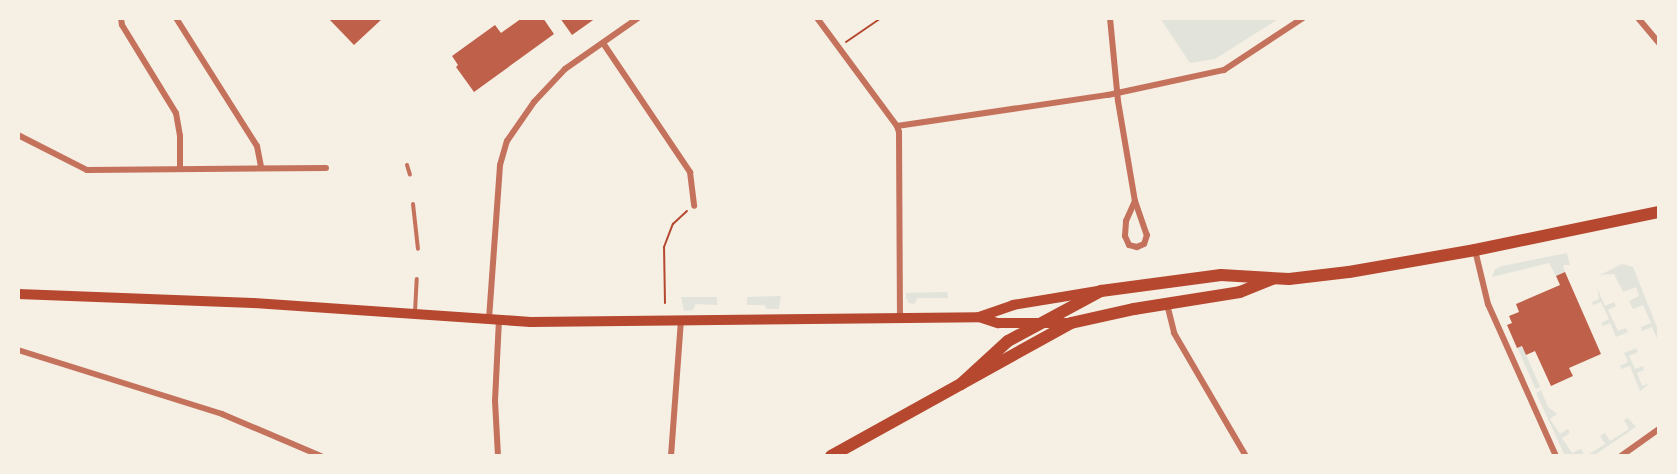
<!DOCTYPE html>
<style>
body{margin:0}
#map{position:relative;width:1677px;height:474px;overflow:hidden;background:#f6efe4;font-family:"Roboto Condensed",sans-serif}
div>[style]{position:absolute}
.green>*{inset:0;background:#e2e4dc;transform-origin:0 0}
.building>*{inset:0;background:#bf614a}
.path>*{height:2px;margin:-1px;padding:0 1px;transform-origin:1px;border-radius:1px;background:#b5482f}
.service>*{height:4px;margin:-2px;padding:0 2px;transform-origin:2px;border-radius:2px;background:#c5725c}
.minor>*{height:6px;margin:-3px;padding:0 3px;transform-origin:3px;border-radius:3px;background:#c5725c}
.secondary>*{height:10px;margin:-5px;padding:0 5px;transform-origin:5px;border-radius:5px;background:#b5482f}
.primary>*{height:12px;margin:-6px;padding:0 6px;transform-origin:6px;border-radius:6px;background:#b5482f}
span{translate:-50% -50%;white-space:nowrap;text-align:center;line-height:1.15;-webkit-text-stroke:4.5px #f6efe4;paint-order:stroke}
.frame{position:absolute;inset:0;border:20px solid #f6efe4;pointer-events:none}
</style>
<div id="map">
<div class="green">
<div style="clip-path:polygon(1160px 18px,1280px 18px,1215px 59px,1190px 63px)"></div>
<div style="clip-path:polygon(1567px 253px,1570px 265px,1563px 265px,1565px 272px,1556px 276px,1549px 263px,1492px 277px,1495px 269px,1502px 266px)"></div>
<div style="clip-path:polygon(1622px 264px,1633px 267px,1659px 332px,1659px 343px,1652px 327px,1642px 331px,1641px 327px,1651px 323px,1643px 305px,1633px 309px,1629px 301px,1639px 296px,1636px 287px,1623px 292px,1614px 274px,1600px 275px)"></div>
<div style="clip-path:polygon(1597px 288px,1605px 306px,1614px 302px,1616px 306px,1608px 310px,1618px 331px,1626px 328px,1628px 332px,1616px 337px,1610px 323px,1603px 326px,1601px 323px,1609px 319px,1601px 302px,1593px 305px,1592px 302px,1599px 299px)"></div>
<div style="clip-path:polygon(947px 292px,948px 298px,918px 298px,914px 304px,909px 303px,906px 298px,906px 293px)"></div>
<div style="clip-path:polygon(781px 296px,779px 309px,767px 309px,764px 305px,747px 305px,747px 297px)"></div>
<div style="clip-path:polygon(681px 297px,717px 297px,717px 305px,696px 304px,693px 310px,684px 311px)"></div>
<div style="left:1522px;top:346px;width:45px;height:5px;rotate:66deg"></div>
<div style="clip-path:polygon(1636px 348px,1638px 352px,1629px 356px,1635px 369px,1643px 366px,1644px 370px,1637px 373px,1642px 386px,1650px 383px,1640px 391px,1630px 366px,1621px 369px,1620px 366px,1628px 362px,1624px 353px)"></div>
<div style="clip-path:polygon(1541px 390px,1548px 407px,1557px 414px,1550px 419px,1560px 434px,1568px 429px,1570px 433px,1562px 438px,1572px 453px,1581px 449px,1585px 456px,1565px 456px,1536px 393px)"></div>
<div style="clip-path:polygon(1628px 418px,1636px 427px,1593px 456px,1586px 456px,1605px 444px,1600px 436px,1605px 433px,1610px 441px,1629px 429px,1624px 420px)"></div>
</div>
<div class="building">
<div style="clip-path:polygon(328px 18px,383px 18px,354px 45px)"></div>
<div style="clip-path:polygon(522px 18px,543px 18px,554px 34px,474px 92px,456px 67px,458px 65px,452px 56px,495px 25px,501px 33px)"></div>
<div style="clip-path:polygon(560px 18px,596px 18px,572px 35px)"></div>
<div style="clip-path:polygon(1565px 272px,1601px 354px,1569px 368px,1573px 376px,1551px 386px,1535px 351px,1526px 355px,1522px 346px,1517px 348px,1507px 325px,1512px 323px,1509px 316px,1519px 312px,1516px 304px,1560px 285px,1556px 276px)"></div>
</div>
<div class="path">
<div style="left:846px;top:42px;width:42px;rotate:-34.4deg"></div>
<div style="left:665px;top:303px;width:56px;rotate:-91deg"></div>
<div style="left:664px;top:247px;width:25px;rotate:-69deg"></div>
<div style="left:673px;top:224px;width:19px;rotate:-43deg"></div>
</div>
<div class="service">
<div style="left:407px;top:165px;width:10px;rotate:73deg"></div>
<div style="left:413px;top:204px;width:45px;rotate:83.7deg"></div>
<div style="left:415px;top:312px;width:33px;rotate:-87deg"></div>
</div>
<div class="minor">
<div style="left:121px;top:18px;width:7px;rotate:82deg"></div>
<div style="left:122px;top:25px;width:103px;rotate:58.5deg"></div>
<div style="left:176px;top:113px;width:23px;rotate:80deg"></div>
<div style="left:180px;top:136px;width:32px;rotate:90deg"></div>
<div style="left:176px;top:18px;width:151px;rotate:57.7deg"></div>
<div style="left:257px;top:146px;width:21px;rotate:79deg"></div>
<div style="left:817px;top:18px;width:134px;rotate:53.5deg"></div>
<div style="left:897px;top:126px;width:213px;rotate:-8.4deg"></div>
<div style="left:1108px;top:95px;width:119px;rotate:-12.2deg"></div>
<div style="left:1224px;top:70px;width:95px;rotate:-33.4deg"></div>
<div style="left:1110px;top:18px;width:83px;rotate:84.5deg"></div>
<div style="left:1118px;top:101px;width:101px;rotate:80.4deg"></div>
<div style="left:1135px;top:201px;width:36px;rotate:71deg"></div>
<div style="left:1147px;top:235px;width:9px;rotate:108deg"></div>
<div style="left:1144px;top:244px;width:8px;rotate:157deg"></div>
<div style="left:1137px;top:247px;width:8px;rotate:-166deg"></div>
<div style="left:1129px;top:245px;width:10px;rotate:-114deg"></div>
<div style="left:1125px;top:236px;width:15px;rotate:-86deg"></div>
<div style="left:1126px;top:221px;width:22px;rotate:-66deg"></div>
<div style="left:1638px;top:18px;width:33px;rotate:50deg"></div>
<div style="left:603px;top:43px;width:156px;rotate:56deg"></div>
<div style="left:690px;top:172px;width:34px;rotate:83deg"></div>
<div style="left:897px;top:126px;width:6px;rotate:72deg"></div>
<div style="left:899px;top:132px;width:188px;rotate:89.7deg"></div>
<div style="left:18px;top:135px;width:77px;rotate:26.9deg"></div>
<div style="left:87px;top:170px;width:239px;rotate:-0.5deg"></div>
<div style="left:1475px;top:250px;width:56px;rotate:76.5deg"></div>
<div style="left:1488px;top:304px;width:167px;rotate:65.9deg"></div>
<div style="left:1167px;top:304px;width:30px;rotate:76deg"></div>
<div style="left:1174px;top:333px;width:143px;rotate:59.7deg"></div>
<div style="left:489px;top:319px;width:154px;rotate:-85.9deg"></div>
<div style="left:500px;top:165px;width:25px;rotate:-74deg"></div>
<div style="left:507px;top:141px;width:47px;rotate:-55.3deg"></div>
<div style="left:534px;top:102px;width:45px;rotate:-46.8deg"></div>
<div style="left:565px;top:69px;width:89px;rotate:-34.9deg"></div>
<div style="left:18px;top:350px;width:214px;rotate:17.4deg"></div>
<div style="left:222px;top:414px;width:108px;rotate:23deg"></div>
<div style="left:498px;top:456px;width:55px;rotate:-93.1deg"></div>
<div style="left:495px;top:401px;width:81px;rotate:-87.2deg"></div>
<div style="left:671px;top:456px;width:135px;rotate:-85.8deg"></div>
<div style="left:1621px;top:456px;width:47px;rotate:-35.4deg"></div>
</div>
<div class="secondary">
<div style="left:18px;top:294px;width:235px;rotate:2.2deg"></div>
<div style="left:253px;top:303px;width:278px;rotate:3.9deg"></div>
<div style="left:530px;top:322px;width:449px;rotate:-0.6deg"></div>
<div style="left:979px;top:317px;width:20px;rotate:18deg"></div>
<div style="left:998px;top:323px;width:73px"></div>
<div style="left:979px;top:317px;width:36px;rotate:-19deg"></div>
<div style="left:1013px;top:305px;width:86px;rotate:-9.4deg"></div>
</div>
<div class="primary">
<div style="left:961px;top:384px;width:64px;rotate:-42.5deg"></div>
<div style="left:1008px;top:341px;width:106px;rotate:-28.3deg"></div>
<div style="left:1101px;top:291px;width:121px;rotate:-7.6deg"></div>
<div style="left:1221px;top:275px;width:68px;rotate:3.4deg"></div>
<div style="left:1289px;top:279px;width:60px;rotate:-6.7deg"></div>
<div style="left:1349px;top:272px;width:128px;rotate:-9.9deg"></div>
<div style="left:1475px;top:250px;width:188px;rotate:-11.7deg"></div>
<div style="left:831px;top:456px;width:274px;rotate:-29deg"></div>
<div style="left:1071px;top:323px;width:65px;rotate:-12.5deg"></div>
<div style="left:1134px;top:309px;width:107px;rotate:-9.1deg"></div>
<div style="left:1240px;top:292px;width:35px;rotate:-22deg"></div>
</div>
<div class="frame"></div>
</div>
